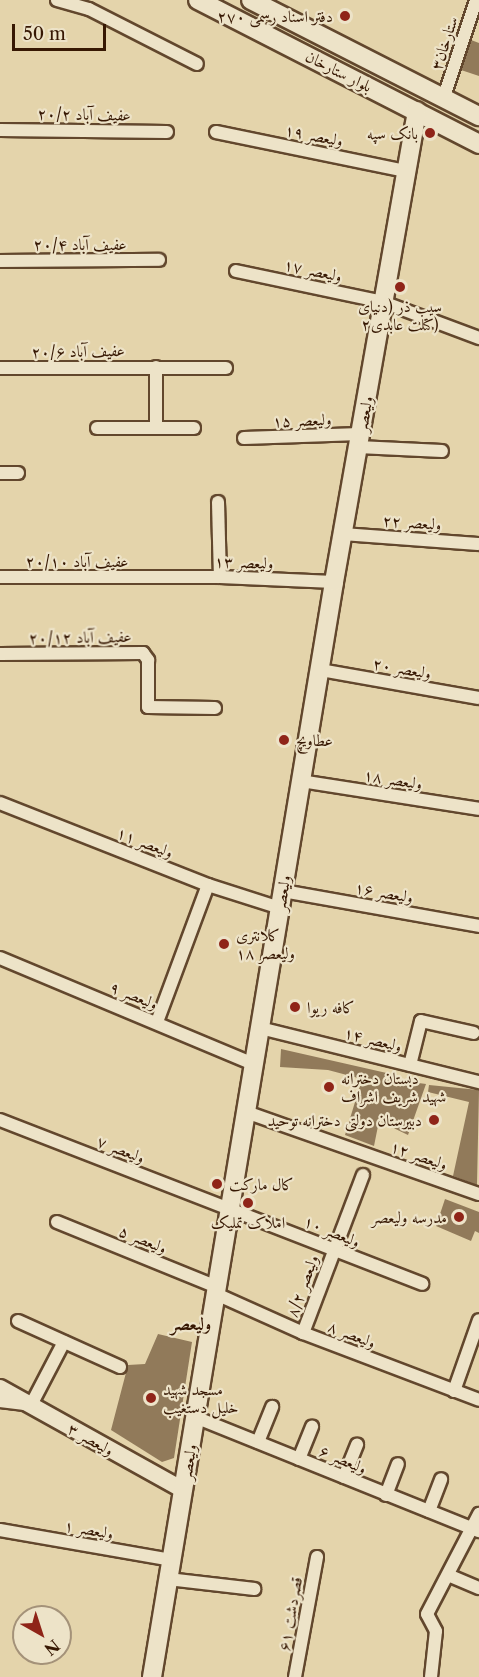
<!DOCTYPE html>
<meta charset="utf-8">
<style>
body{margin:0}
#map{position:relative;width:479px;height:1677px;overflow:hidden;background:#e4d4ab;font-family:"Libre Caslon Text",Amiri,serif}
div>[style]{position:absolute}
.building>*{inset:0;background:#917a5a}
.roads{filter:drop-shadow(2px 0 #62472d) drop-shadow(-2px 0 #62472d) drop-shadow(0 2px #62472d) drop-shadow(0 -2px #62472d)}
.minor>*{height:12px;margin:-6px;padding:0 6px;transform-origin:6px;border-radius:6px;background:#ede3c8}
.tertiary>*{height:16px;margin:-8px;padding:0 8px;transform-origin:8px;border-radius:8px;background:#ede3c8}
.secondary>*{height:18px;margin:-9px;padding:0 9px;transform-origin:9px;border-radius:9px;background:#ede3c8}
.dots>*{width:16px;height:16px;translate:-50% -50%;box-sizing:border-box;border:3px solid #ede3c8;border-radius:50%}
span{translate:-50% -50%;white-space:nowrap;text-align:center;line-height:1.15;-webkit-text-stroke:4.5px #ede3c8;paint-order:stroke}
.poi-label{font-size:16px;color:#371803}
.right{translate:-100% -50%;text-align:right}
.left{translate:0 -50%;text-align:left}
.street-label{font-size:16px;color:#371803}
.neighbourhood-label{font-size:18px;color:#371803;font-weight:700}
.north{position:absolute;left:12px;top:1605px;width:60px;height:60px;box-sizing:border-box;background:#ede3c8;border:2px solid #a49279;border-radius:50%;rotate:141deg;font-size:16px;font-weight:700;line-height:24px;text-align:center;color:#371803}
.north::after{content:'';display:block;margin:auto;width:21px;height:27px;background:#8f2418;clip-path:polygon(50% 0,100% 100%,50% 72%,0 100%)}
.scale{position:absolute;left:12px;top:24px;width:94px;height:27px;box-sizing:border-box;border:3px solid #371803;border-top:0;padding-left:8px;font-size:18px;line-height:21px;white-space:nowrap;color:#371803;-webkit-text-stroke:4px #ede3c8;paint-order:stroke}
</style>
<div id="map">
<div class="building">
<div style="clip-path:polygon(471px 40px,479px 43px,479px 76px,461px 70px)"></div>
<div style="clip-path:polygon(281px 1049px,391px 1074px,389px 1079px,426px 1084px,408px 1135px,379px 1121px,374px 1146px,345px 1135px,362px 1079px,328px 1070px,280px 1067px)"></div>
<div style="clip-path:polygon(429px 1085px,479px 1090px,477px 1185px,453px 1176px,469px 1102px,428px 1092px)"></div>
<div style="clip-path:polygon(445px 1199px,479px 1212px,479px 1233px,475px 1231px,471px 1241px,436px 1226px)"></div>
<div style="clip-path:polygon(158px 1334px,192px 1342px,174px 1458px,162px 1462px,111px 1430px,128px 1365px,145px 1364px)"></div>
</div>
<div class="roads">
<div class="minor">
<div style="left:57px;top:0;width:33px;rotate:16deg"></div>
<div style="left:89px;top:9px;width:121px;rotate:27deg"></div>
<div style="left:444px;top:97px;width:102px;rotate:-71.7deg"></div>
<div style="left:0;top:130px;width:167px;rotate:0.7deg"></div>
<div style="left:216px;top:132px;width:194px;rotate:11.6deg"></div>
<div style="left:0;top:261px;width:159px;rotate:-0.4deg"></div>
<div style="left:236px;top:271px;width:150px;rotate:11.9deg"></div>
<div style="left:383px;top:302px;width:103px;rotate:20.6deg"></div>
<div style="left:156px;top:367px;width:60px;rotate:90deg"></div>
<div style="left:0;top:368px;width:226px"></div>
<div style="left:97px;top:428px;width:97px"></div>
<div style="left:244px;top:438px;width:116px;rotate:-2deg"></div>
<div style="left:358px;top:447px;width:84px;rotate:2.7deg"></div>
<div style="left:0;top:473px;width:18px"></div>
<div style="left:218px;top:502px;width:75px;rotate:88.5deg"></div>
<div style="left:342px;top:534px;width:137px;rotate:4.2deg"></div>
<div style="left:0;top:577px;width:220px"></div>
<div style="left:220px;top:577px;width:114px;rotate:2.5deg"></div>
<div style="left:0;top:654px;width:143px;rotate:-0.4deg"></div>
<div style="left:143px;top:653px;width:9px;rotate:54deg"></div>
<div style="left:148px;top:660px;width:47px;rotate:90deg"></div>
<div style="left:148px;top:707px;width:67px;rotate:0.9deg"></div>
<div style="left:320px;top:670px;width:161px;rotate:10deg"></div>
<div style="left:301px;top:781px;width:180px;rotate:8.9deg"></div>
<div style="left:0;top:803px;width:224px;rotate:21.5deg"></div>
<div style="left:208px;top:885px;width:76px;rotate:17.7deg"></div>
<div style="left:283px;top:891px;width:199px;rotate:10.1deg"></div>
<div style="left:0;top:958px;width:275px;rotate:22.7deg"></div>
<div style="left:157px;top:1022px;width:146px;rotate:-69.6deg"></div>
<div style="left:260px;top:1028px;width:226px;rotate:13.9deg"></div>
<div style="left:410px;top:1065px;width:45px;rotate:-76deg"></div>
<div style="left:421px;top:1021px;width:54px;rotate:12.8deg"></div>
<div style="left:246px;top:1112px;width:247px;rotate:19.4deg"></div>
<div style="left:0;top:1120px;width:453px;rotate:21.2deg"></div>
<div style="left:57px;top:1222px;width:173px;rotate:22.1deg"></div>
<div style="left:216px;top:1294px;width:95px;rotate:24.1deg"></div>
<div style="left:303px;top:1333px;width:188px;rotate:20.8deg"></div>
<div style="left:18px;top:1321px;width:112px;rotate:24.3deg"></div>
<div style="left:303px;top:1333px;width:169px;rotate:-69.2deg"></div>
<div style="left:454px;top:1391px;width:75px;rotate:-70.6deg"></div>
<div style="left:0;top:1401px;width:31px;rotate:7deg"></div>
<div style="left:31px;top:1405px;width:71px;rotate:-62.4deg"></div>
<div style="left:195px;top:1417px;width:306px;rotate:21.9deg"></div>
<div style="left:258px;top:1442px;width:38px;rotate:-68deg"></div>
<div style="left:299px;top:1459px;width:35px;rotate:-68deg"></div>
<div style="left:344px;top:1477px;width:35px;rotate:-68deg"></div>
<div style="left:386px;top:1495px;width:33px;rotate:-69deg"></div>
<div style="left:429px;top:1511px;width:34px;rotate:-69deg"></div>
<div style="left:0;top:1530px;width:175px;rotate:9.9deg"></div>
<div style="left:448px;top:1575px;width:34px;rotate:23deg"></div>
<div style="left:168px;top:1579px;width:87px;rotate:6.6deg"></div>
<div style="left:295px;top:1677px;width:122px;rotate:-79.6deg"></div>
<div style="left:431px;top:1677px;width:46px;rotate:-83.8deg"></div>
<div style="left:436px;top:1631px;width:19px;rotate:-118deg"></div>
<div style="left:427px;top:1614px;width:113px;rotate:-62.5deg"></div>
</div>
<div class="tertiary">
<div style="left:0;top:1388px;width:210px;rotate:29.1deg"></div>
</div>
<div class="secondary">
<div style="left:198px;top:0;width:316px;rotate:27.1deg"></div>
<div style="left:251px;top:0;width:256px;rotate:27deg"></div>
<div style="left:152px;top:1677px;width:1110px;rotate:-80.56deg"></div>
<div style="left:334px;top:582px;width:478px;rotate:-80deg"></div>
</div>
</div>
<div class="dots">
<div style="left:345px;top:16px;background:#8f2418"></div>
<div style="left:430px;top:133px;background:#8f2418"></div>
<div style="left:400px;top:287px;background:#8f2418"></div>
<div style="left:284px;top:740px;background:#8f2418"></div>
<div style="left:224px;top:944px;background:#8f2418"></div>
<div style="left:295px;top:1007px;background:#8f2418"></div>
<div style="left:329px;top:1087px;background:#8f2418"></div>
<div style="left:434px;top:1120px;background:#8f2418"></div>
<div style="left:217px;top:1184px;background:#8f2418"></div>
<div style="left:248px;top:1203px;background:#8f2418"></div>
<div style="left:459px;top:1217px;background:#8f2418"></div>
<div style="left:151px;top:1398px;background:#8f2418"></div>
</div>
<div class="poi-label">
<span class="right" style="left:333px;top:16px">دفتر اسناد رسمی ۲۷۰</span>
<span class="right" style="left:418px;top:133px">بانک سپه</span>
<span style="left:400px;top:315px">سیب ذر (دنیای<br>کتلت عابدی۲)</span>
<span class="left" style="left:296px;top:740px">عطاویچ</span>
<span class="left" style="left:236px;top:944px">کلانتری<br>۱۸ ولیعصر</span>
<span class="left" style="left:307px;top:1007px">کافه ریوا</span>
<span class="left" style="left:341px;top:1087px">دبستان دخترانه<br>شهید شریف اشراف</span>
<span class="right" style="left:422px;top:1120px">دبیرستان دولتی دخترانه توحید</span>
<span class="left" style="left:229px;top:1184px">کال مارکت</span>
<span class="right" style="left:447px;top:1217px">مدرسه ولیعصر</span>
<span style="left:248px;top:1222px">املاک تملیک</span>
<span class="left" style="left:163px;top:1398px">مسجد شهید<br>خلیل دستغیب</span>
</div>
<div class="street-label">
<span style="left:444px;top:43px;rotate:-72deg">ستارخان۳</span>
<span style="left:339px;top:71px;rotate:27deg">بلوار ستارخان</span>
<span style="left:84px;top:114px;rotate:1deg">عفیف آباد ۲۰/۲</span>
<span style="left:314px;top:135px;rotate:11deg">۱۹ ولیعصر</span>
<span style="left:80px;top:244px">عفیف آباد ۲۰/۴</span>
<span style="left:313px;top:270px;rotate:12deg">۱۷ ولیعصر</span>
<span style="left:78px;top:351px;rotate:-1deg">عفیف آباد ۲۰/۶</span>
<span style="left:364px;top:414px;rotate:-80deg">ولیعصر</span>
<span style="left:302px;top:420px;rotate:-2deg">۱۵ ولیعصر</span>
<span style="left:412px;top:522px;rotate:4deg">۲۲ ولیعصر</span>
<span style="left:77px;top:561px">عفیف آباد ۲۰/۱۰</span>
<span style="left:244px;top:562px;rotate:2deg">۱۳ ولیعصر</span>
<span style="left:80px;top:637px;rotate:-1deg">عفیف آباد ۲۰/۱۲</span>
<span style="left:402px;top:668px;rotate:10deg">۲۰ ولیعصر</span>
<span style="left:393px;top:779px;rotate:9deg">۱۸ ولیعصر</span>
<span style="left:145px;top:842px;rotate:21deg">۱۱ ولیعصر</span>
<span style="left:384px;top:892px;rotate:10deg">۱۶ ولیعصر</span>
<span style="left:282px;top:893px;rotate:-81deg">ولیعصر</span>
<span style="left:134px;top:995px;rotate:22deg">۹ ولیعصر</span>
<span style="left:373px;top:1039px;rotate:14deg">۱۴ ولیعصر</span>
<span style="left:121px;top:1149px;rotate:21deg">۷ ولیعصر</span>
<span style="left:419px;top:1155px;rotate:19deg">۱۲ ولیعصر</span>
<span style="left:332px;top:1231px;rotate:22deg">۱۰ ولیعصر</span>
<span style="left:143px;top:1239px;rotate:22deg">۵ ولیعصر</span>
<span style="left:302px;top:1286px;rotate:-70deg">۸/۲ ولیعصر</span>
<span style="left:352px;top:1334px;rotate:21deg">۸ ولیعصر</span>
<span style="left:91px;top:1439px;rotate:29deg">۳ ولیعصر</span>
<span style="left:343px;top:1459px;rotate:23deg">۶ ولیعصر</span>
<span style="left:188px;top:1462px;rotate:-81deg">ولیعصر</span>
<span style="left:89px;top:1529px;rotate:10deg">۱ ولیعصر</span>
<span style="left:290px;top:1614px;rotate:-80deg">۶۱ قصردشت</span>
</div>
<div class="neighbourhood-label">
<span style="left:191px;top:1324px">ولیعصر</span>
</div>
<div class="north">N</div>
<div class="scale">50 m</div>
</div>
